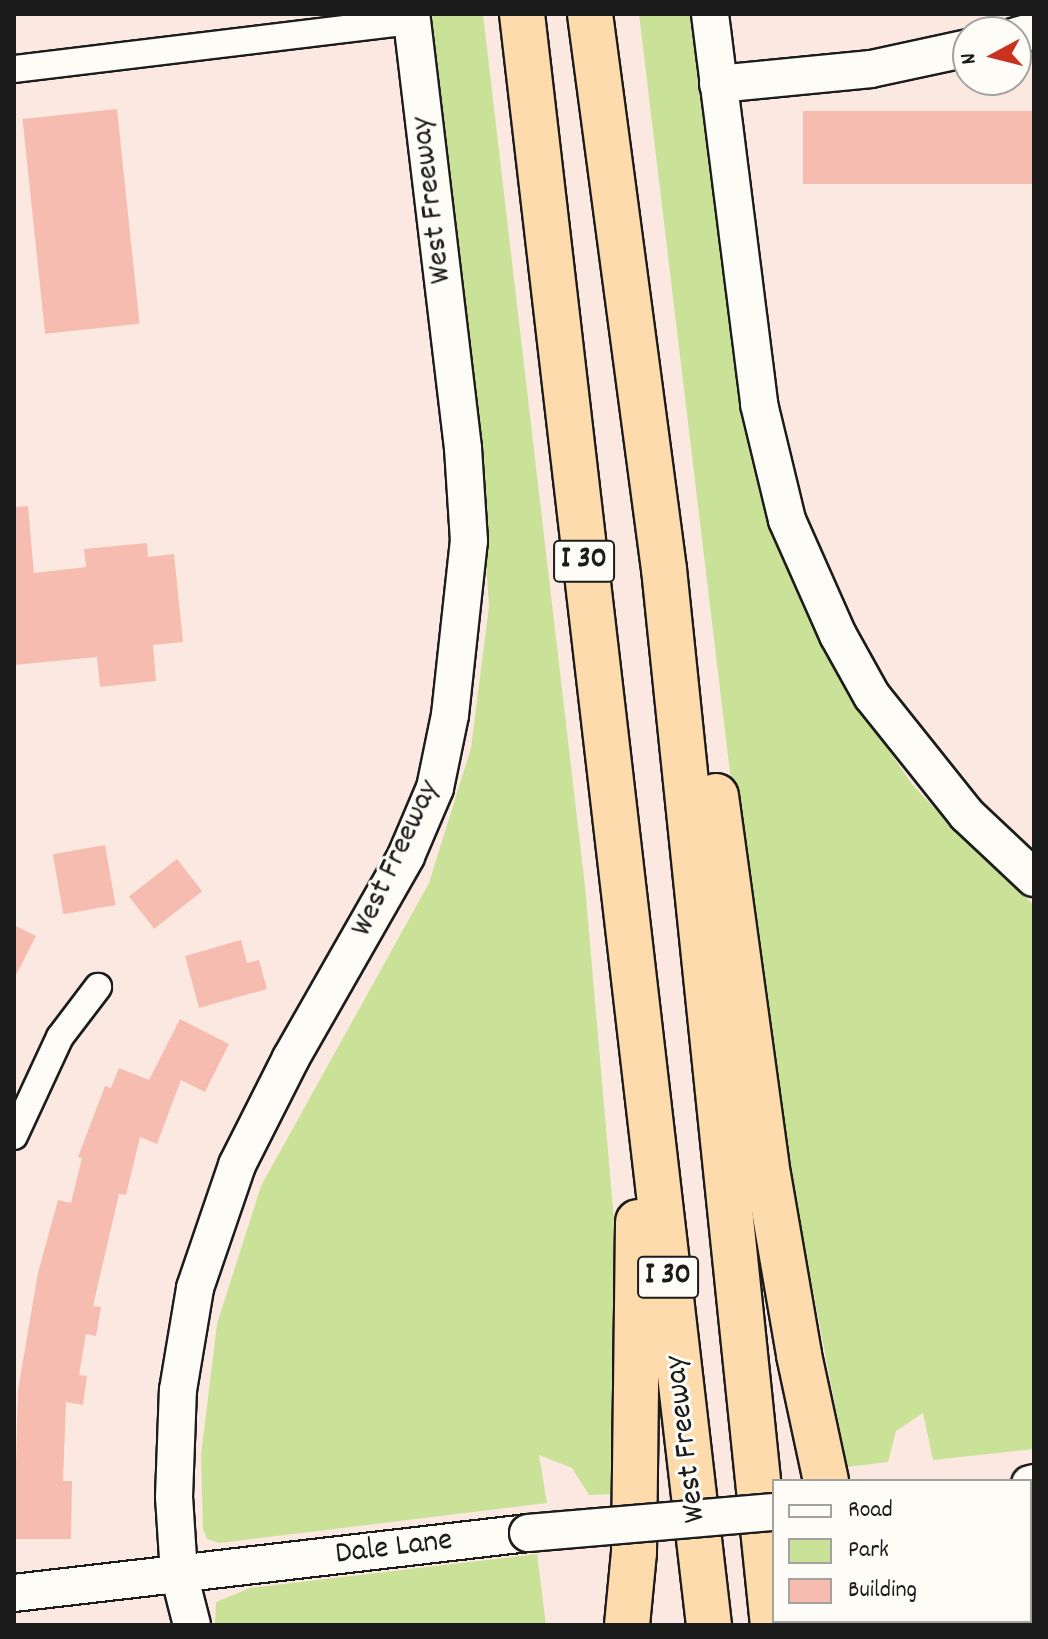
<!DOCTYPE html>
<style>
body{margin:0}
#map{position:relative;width:1048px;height:1639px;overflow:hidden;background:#fbe9e1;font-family:Dekko,sans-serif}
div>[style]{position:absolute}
.green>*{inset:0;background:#cae298}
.building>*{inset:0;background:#f6bcaf;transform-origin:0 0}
.roads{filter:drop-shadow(2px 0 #1c1c1c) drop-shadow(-2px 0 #1c1c1c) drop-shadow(0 2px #1c1c1c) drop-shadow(0 -2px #1c1c1c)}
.street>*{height:26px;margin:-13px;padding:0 13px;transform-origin:13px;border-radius:13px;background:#fdfcf7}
.secondary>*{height:36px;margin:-18px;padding:0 18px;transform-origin:18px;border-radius:18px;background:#fdfcf7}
.highway>*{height:44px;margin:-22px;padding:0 22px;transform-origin:22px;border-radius:22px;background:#fedbac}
.bridges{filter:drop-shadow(2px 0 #1c1c1c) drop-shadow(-2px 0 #1c1c1c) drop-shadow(0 2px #1c1c1c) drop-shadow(0 -2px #1c1c1c)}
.secondary-bridge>*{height:36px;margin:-18px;padding:0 18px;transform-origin:18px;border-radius:18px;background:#fdfcf7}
span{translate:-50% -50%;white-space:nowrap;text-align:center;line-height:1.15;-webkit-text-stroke:6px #fdfcf7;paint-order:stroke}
.shield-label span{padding:2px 6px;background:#fdfcf7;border:2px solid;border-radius:6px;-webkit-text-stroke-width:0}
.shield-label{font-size:30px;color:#1c1c1c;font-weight:700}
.street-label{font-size:32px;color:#1c1c1c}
.frame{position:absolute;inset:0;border:16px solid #1c1c1c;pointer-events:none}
.legend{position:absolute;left:772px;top:1479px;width:260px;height:144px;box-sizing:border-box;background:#fdfcf7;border:2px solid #a3a29f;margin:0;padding:10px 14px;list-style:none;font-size:24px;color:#1c1c1c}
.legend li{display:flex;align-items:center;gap:16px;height:40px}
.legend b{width:40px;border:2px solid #a3a29f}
.north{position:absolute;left:952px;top:16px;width:80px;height:80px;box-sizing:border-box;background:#fdfcf7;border:2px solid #a3a29f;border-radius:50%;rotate:263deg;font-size:22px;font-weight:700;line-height:32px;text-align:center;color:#1c1c1c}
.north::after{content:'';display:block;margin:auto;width:28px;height:36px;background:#c8321e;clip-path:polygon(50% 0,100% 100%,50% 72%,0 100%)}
</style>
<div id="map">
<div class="green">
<div style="clip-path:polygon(426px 14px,483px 14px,585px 886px,614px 1220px,616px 1494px,589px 1495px,572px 1468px,539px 1455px,547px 1503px,220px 1543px,207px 1539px,203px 1529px,201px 1455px,217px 1324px,261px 1186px,429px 883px,471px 748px,489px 606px,482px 501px)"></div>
<div style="clip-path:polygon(639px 14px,697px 14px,770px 518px,803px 608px,852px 697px,912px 784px,963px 839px,1034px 905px,1034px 1449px,933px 1460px,923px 1413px,896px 1431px,888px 1462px,847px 1467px,789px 1166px,740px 856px)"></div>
<div style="clip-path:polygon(1030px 1499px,1034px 1499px,1034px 1625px,885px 1625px,884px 1621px,1030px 1621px)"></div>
<div style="clip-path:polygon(537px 1554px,546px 1625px,215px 1625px,216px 1602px,250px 1588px)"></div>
</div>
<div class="building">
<div style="left:117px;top:109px;width:216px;height:95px;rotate:84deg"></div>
<div style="left:1034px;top:111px;width:73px;height:231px;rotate:90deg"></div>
<div style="clip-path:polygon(28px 506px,34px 573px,86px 567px,84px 549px,147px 543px,148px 557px,174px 554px,183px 642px,153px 645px,156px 681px,100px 687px,97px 657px,14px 665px,14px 507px)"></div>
<div style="left:105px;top:845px;width:61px;height:53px;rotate:80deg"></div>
<div style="left:177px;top:859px;width:41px;height:61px;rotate:52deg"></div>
<div style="clip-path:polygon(14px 925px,36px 936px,14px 979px)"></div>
<div style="clip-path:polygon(241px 940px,247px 963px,259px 960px,267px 989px,199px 1008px,185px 956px)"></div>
<div style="clip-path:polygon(180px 1019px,229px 1044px,205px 1092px,181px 1080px,157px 1144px,140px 1137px,126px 1195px,119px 1194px,93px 1306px,101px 1307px,96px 1336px,86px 1334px,79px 1375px,87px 1376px,83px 1405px,66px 1402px,63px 1481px,72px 1481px,71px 1539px,14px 1539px,18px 1390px,38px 1273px,58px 1200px,71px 1203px,82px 1158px,78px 1157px,105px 1086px,111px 1088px,119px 1068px,149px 1080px)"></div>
</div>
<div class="roads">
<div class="street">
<div style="left:14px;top:69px;width:401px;rotate:-6.9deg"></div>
<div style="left:14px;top:1136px;width:109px;rotate:-65.1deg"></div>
<div style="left:60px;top:1037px;width:63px;rotate:-52.8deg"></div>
</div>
<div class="secondary">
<div style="left:710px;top:14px;width:393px;rotate:82.8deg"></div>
<div style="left:759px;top:404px;width:119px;rotate:76.4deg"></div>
<div style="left:787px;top:520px;width:126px;rotate:66.1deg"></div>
<div style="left:838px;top:635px;width:70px;rotate:60.9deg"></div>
<div style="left:872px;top:696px;width:152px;rotate:51.4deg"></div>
<div style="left:967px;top:815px;width:92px;rotate:43.2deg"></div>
<div style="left:1016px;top:36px;width:19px;rotate:-16deg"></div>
<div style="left:718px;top:84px;width:154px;rotate:-5.6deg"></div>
<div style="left:871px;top:69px;width:99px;rotate:-12.2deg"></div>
<div style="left:1030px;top:1484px;width:4px;rotate:-14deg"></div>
<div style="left:14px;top:1593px;width:517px;rotate:-6.66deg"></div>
<div style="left:192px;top:1625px;width:53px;rotate:-104.3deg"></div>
<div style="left:179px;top:1574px;width:77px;rotate:-93.7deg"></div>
<div style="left:174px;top:1497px;width:107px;rotate:-87.9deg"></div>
<div style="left:178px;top:1390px;width:103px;rotate:-80.5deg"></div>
<div style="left:195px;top:1288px;width:130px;rotate:-71.1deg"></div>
<div style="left:237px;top:1165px;width:120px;rotate:-63.2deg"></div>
<div style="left:291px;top:1058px;width:232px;rotate:-60.3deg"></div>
<div style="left:406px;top:856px;width:74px;rotate:-66.9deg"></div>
<div style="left:435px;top:788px;width:75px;rotate:-78.4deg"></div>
<div style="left:450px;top:715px;width:175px;rotate:-83.8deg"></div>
<div style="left:469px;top:541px;width:93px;rotate:-93.7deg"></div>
<div style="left:463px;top:448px;width:437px;rotate:-96.8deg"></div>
</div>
<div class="highway">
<div style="left:522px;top:14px;width:1622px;rotate:83.38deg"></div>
<div style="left:590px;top:14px;width:560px;rotate:82.41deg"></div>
<div style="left:664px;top:569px;width:1062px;rotate:84.11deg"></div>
<div style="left:716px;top:796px;width:370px;rotate:82.2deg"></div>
<div style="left:766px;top:1163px;width:195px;rotate:80.2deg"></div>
<div style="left:799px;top:1355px;width:129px;rotate:77.9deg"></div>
<div style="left:857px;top:1621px;width:4px;rotate:76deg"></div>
<div style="left:627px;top:1625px;width:73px;rotate:-84.5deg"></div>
<div style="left:634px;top:1552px;width:330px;rotate:-89.3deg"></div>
</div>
</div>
<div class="bridges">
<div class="secondary-bridge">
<div style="left:528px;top:1533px;width:247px;rotate:-4.9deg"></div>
</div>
</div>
<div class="shield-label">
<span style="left:584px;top:561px">I 30</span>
<span style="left:668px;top:1277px">I 30</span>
</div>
<div class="street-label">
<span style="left:433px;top:200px;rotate:-97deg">West Freeway</span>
<span style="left:397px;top:859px;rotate:-65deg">West Freeway</span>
<span style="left:687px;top:1439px;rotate:-97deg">West Freeway</span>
<span style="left:394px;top:1549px;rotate:-7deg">Dale Lane</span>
</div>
<div class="frame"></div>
<ul class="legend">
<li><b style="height:10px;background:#fdfcf7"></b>Road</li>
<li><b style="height:22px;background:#cae298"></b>Park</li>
<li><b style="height:22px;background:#f6bcaf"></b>Building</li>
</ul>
<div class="north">N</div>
</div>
